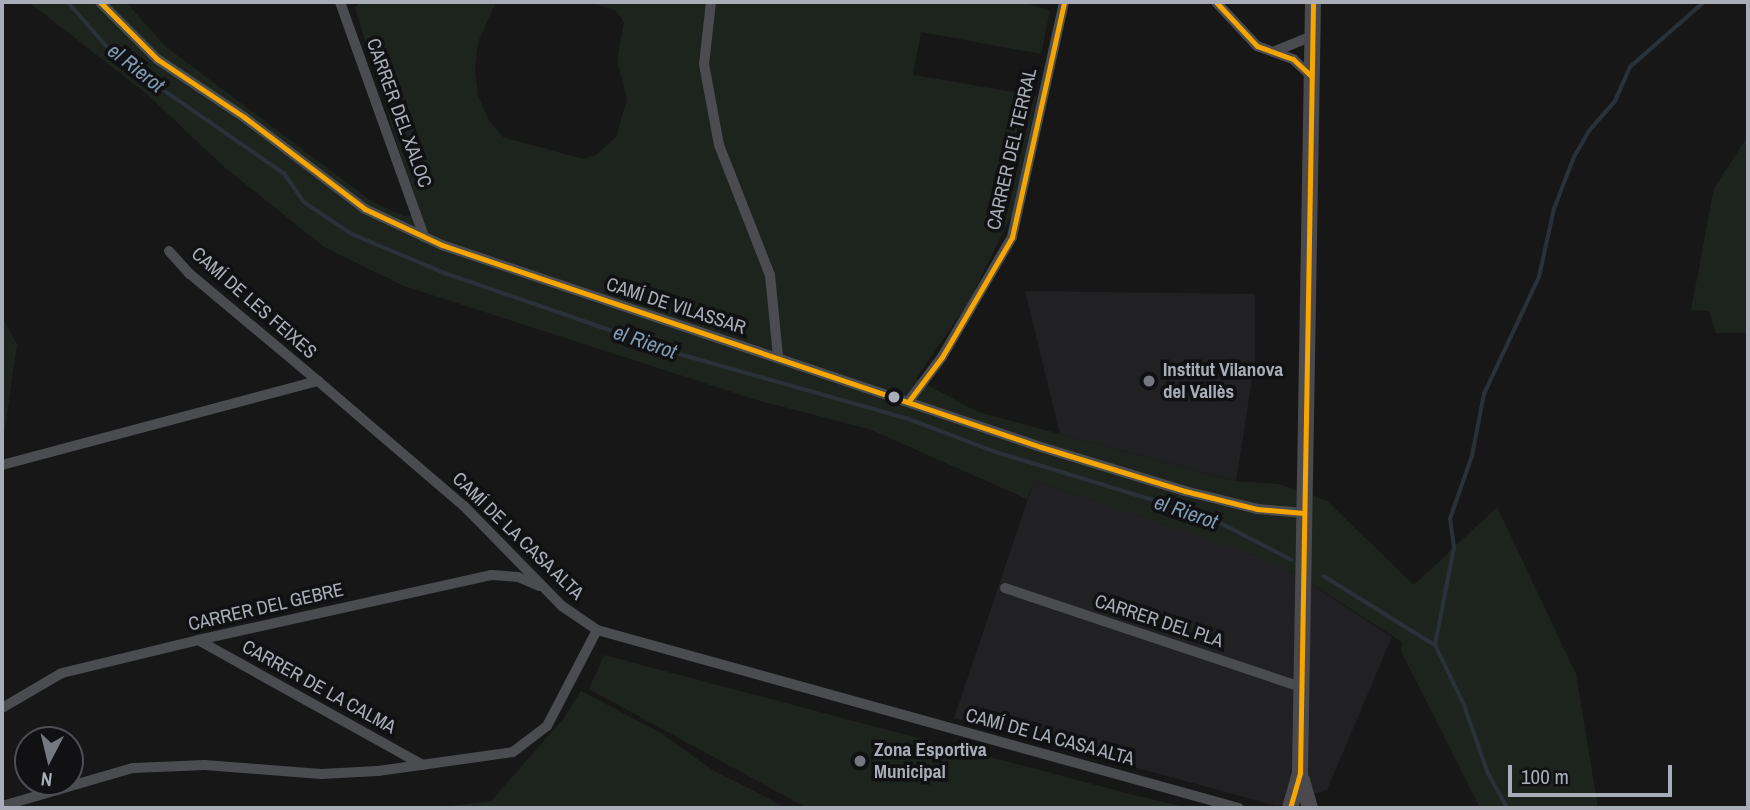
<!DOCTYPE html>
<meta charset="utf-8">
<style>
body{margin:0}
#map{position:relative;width:1750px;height:810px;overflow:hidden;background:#171717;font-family:"Archivo Narrow",sans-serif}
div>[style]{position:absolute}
.built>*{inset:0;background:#212123}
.green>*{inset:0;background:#1d241e}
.stream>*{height:3.5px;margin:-1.75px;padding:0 1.75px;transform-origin:1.75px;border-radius:1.75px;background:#2a3239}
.minor>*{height:10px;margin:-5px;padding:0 5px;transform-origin:5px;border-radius:5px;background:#4b4c50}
.secondary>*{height:16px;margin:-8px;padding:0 8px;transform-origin:8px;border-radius:8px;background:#4a4a4e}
.bus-1>*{height:5px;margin:-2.5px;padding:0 2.5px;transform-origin:2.5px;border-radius:2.5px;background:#f7a600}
.dots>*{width:19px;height:19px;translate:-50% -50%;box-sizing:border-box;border:4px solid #111113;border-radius:50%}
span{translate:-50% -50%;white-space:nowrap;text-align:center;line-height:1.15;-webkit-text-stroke:7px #111113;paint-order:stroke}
.street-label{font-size:19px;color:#a8adb8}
.poi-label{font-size:19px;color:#a8adb8;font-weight:700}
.left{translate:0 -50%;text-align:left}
.water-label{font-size:21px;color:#7f9bb3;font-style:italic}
.frame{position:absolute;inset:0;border:4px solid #a8adb8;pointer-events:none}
.north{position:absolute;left:14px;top:726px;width:70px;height:70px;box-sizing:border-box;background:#111113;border:2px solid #4d4f55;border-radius:50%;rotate:187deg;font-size:19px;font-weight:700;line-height:28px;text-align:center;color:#a8adb8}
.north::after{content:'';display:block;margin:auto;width:24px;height:32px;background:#757880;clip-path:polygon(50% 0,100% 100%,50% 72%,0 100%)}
.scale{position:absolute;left:1508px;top:765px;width:164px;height:32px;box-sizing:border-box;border:4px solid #a8adb8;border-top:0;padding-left:9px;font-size:21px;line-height:24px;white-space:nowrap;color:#a8adb8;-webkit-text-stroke:5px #111113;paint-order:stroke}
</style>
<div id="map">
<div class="built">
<div style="clip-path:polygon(1025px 291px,1255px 294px,1255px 360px,1236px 481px,1060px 434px)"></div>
<div style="clip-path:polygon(1034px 481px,1280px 564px,1392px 637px,1327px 790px,1277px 806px,954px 718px)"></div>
</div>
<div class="green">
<div style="clip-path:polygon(29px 2px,126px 2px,165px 46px,371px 201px,404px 216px,419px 214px,355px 8px,360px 2px,496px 2px,478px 42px,475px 68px,478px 96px,490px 122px,503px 137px,583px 159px,596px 155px,616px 137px,627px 99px,617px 61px,624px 22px,616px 11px,591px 2px,1023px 2px,1050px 11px,1041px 54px,921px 32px,913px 75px,1037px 96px,1013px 212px,970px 300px,916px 379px,978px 412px,1235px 481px,1278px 484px,1327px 501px,1414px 585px,1497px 507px,1576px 674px,1598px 808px,1480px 808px,1401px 651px,1402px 642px,1280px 564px,1034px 481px,1027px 499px,869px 429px,760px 401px,404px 286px,324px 247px,223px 166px,149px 96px)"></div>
<div style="clip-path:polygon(1748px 136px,1748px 333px,1716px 333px,1709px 311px,1691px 310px,1714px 188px)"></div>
<div style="clip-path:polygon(2px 317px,17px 344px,2px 449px)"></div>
<div style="clip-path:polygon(604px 655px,1130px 794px,1189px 808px,807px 808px,589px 689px)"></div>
<div style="clip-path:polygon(581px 691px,661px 733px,711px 769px,787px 808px,431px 808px,491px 801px,563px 719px)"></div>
</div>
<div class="stream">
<div style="left:68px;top:2px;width:74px;rotate:48.8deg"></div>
<div style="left:117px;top:58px;width:203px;rotate:34.6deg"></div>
<div style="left:284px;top:173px;width:35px;rotate:55deg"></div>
<div style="left:304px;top:202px;width:58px;rotate:33.7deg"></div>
<div style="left:352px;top:234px;width:101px;rotate:22.8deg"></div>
<div style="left:445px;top:273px;width:244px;rotate:19.1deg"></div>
<div style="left:676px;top:353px;width:239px;rotate:15.8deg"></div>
<div style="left:906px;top:418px;width:96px;rotate:20.7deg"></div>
<div style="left:996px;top:452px;width:223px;rotate:17deg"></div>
<div style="left:1209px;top:517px;width:93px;rotate:27.4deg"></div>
<div style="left:1324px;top:576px;width:131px;rotate:31.9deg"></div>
<div style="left:1507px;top:808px;width:39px;rotate:-119deg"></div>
<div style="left:1488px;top:774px;width:75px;rotate:-109.4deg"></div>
<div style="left:1463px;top:703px;width:64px;rotate:-115.8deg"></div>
<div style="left:1435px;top:645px;width:100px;rotate:-79deg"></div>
<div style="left:1454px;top:547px;width:28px;rotate:-98deg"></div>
<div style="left:1450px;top:519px;width:67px;rotate:-70.8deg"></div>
<div style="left:1472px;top:456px;width:63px;rotate:-79deg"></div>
<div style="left:1484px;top:394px;width:129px;rotate:-64.8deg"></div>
<div style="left:1539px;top:277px;width:70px;rotate:-77.6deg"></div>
<div style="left:1554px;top:209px;width:56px;rotate:-69deg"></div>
<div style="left:1574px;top:157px;width:30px;rotate:-60deg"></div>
<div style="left:1589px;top:131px;width:40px;rotate:-49deg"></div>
<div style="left:1615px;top:101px;width:37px;rotate:-66deg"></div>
<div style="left:1630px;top:67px;width:98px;rotate:-41.3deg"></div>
</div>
<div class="minor">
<div style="left:100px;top:2px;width:81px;rotate:45deg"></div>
<div style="left:157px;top:59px;width:105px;rotate:33.7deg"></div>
<div style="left:244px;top:117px;width:152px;rotate:37.2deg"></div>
<div style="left:365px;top:209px;width:85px;rotate:25.1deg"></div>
<div style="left:442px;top:245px;width:632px;rotate:18.64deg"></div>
<div style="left:1041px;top:447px;width:151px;rotate:17deg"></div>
<div style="left:1185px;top:491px;width:74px;rotate:14deg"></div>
<div style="left:1257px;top:509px;width:47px;rotate:4.9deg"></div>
<div style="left:340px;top:2px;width:250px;rotate:70.3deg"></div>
<div style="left:711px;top:2px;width:62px;rotate:96.4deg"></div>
<div style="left:704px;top:64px;width:82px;rotate:79.5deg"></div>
<div style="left:719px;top:145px;width:140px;rotate:68.6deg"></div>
<div style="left:770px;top:275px;width:82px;rotate:84.4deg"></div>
<div style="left:1216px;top:2px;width:60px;rotate:47deg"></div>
<div style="left:1257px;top:46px;width:38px;rotate:20deg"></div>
<div style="left:1293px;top:59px;width:25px;rotate:43deg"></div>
<div style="left:1273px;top:52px;width:42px;rotate:-22.3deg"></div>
<div style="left:169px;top:251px;width:31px;rotate:48deg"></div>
<div style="left:190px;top:274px;width:167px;rotate:39.9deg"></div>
<div style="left:908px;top:402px;width:56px;rotate:-52.9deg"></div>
<div style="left:942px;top:357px;width:139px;rotate:-59.7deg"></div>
<div style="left:1012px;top:237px;width:241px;rotate:-77.5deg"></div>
<div style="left:2px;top:465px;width:327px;rotate:-14.9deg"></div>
<div style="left:318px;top:381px;width:192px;rotate:40.6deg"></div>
<div style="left:464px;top:506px;width:140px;rotate:45.6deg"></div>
<div style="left:562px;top:606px;width:42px;rotate:34.4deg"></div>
<div style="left:597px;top:630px;width:666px;rotate:15.5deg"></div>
<div style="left:1005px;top:588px;width:312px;rotate:18.5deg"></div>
<div style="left:198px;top:640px;width:257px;rotate:29.1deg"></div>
<div style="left:2px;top:708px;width:69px;rotate:-30.3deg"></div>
<div style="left:62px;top:673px;width:140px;rotate:-13.6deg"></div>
<div style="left:198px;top:640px;width:300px;rotate:-12.5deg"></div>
<div style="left:491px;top:575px;width:27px;rotate:4deg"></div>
<div style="left:518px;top:577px;width:23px;rotate:23deg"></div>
<div style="left:2px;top:806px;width:136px;rotate:-16.2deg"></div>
<div style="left:133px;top:768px;width:72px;rotate:-2.4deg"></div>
<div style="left:205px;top:765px;width:116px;rotate:4.4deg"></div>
<div style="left:321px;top:774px;width:57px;rotate:-3deg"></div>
<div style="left:378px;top:771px;width:136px;rotate:-8deg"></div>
<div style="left:513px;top:752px;width:43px;rotate:-37.4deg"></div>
<div style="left:547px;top:726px;width:108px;rotate:-62.5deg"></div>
</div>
<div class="secondary">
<div style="left:1302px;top:780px;width:29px;rotate:74deg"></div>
<div style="left:1290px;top:808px;width:37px;rotate:-74deg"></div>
<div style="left:1300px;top:772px;width:770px;rotate:-89.03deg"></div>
</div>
<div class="bus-1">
<div style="left:100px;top:2px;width:81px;rotate:45deg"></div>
<div style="left:157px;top:59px;width:105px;rotate:33.7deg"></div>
<div style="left:244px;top:117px;width:152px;rotate:37.2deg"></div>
<div style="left:365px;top:209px;width:85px;rotate:25.1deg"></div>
<div style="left:442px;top:245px;width:632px;rotate:18.64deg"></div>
<div style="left:1041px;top:447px;width:151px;rotate:17deg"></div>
<div style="left:1185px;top:491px;width:74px;rotate:14deg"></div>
<div style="left:1257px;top:509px;width:47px;rotate:4.9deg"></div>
<div style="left:1216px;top:2px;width:60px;rotate:47deg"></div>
<div style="left:1257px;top:46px;width:38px;rotate:20deg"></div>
<div style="left:1293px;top:59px;width:25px;rotate:43deg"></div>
<div style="left:908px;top:402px;width:56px;rotate:-52.9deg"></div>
<div style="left:942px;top:357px;width:139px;rotate:-59.7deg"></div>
<div style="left:1012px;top:237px;width:241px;rotate:-77.5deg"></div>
<div style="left:1290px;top:808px;width:37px;rotate:-74deg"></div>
<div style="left:1300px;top:772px;width:770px;rotate:-89.03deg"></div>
</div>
<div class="dots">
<div style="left:1149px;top:381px;background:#757880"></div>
<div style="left:894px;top:397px;background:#a8adb8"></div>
<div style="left:860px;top:761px;background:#757880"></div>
</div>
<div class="street-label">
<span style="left:399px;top:113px;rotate:70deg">CARRER DEL XALOC</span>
<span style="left:1012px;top:149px;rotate:-77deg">CARRER DEL TERRAL</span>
<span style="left:254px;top:303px;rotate:41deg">CAMÍ DE LES FEIXES</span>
<span style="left:676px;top:306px;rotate:18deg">CAMÍ DE VILASSAR</span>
<span style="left:518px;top:536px;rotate:44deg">CAMÍ DE LA CASA ALTA</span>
<span style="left:266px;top:607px;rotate:-13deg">CARRER DEL GEBRE</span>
<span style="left:1159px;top:621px;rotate:18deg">CARRER DEL PLA</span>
<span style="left:319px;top:687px;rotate:29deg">CARRER DE LA CALMA</span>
<span style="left:1050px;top:737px;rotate:15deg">CAMÍ DE LA CASA ALTA</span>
</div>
<div class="poi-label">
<span class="left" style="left:1163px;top:381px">Institut Vilanova<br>del Vallès</span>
<span class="left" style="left:874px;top:761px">Zona Esportiva<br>Municipal</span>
</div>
<div class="water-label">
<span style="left:136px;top:68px;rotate:38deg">el Rierot</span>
<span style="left:645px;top:342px;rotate:19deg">el Rierot</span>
<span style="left:1186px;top:512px;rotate:19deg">el Rierot</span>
</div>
<div class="frame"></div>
<div class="north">N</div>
<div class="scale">100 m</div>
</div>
